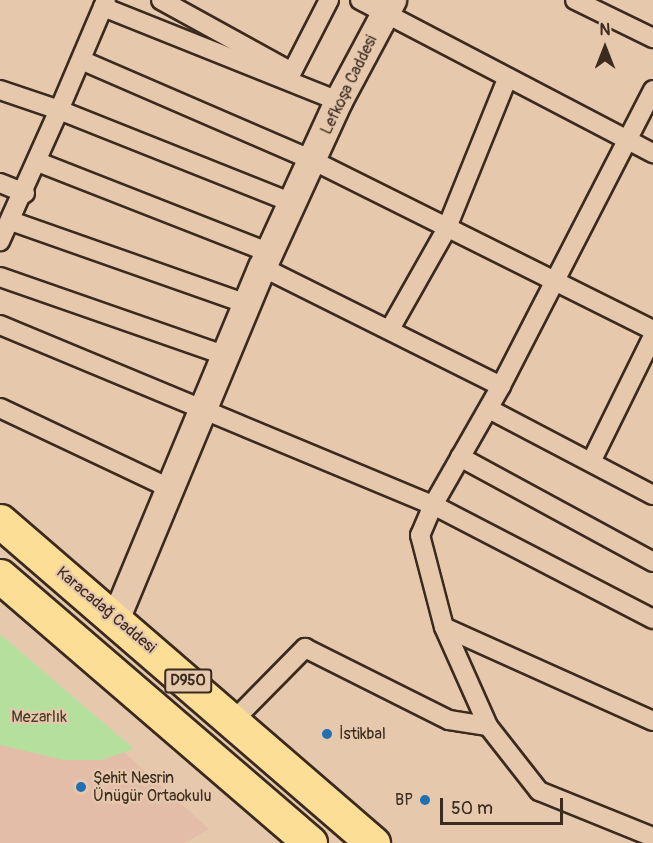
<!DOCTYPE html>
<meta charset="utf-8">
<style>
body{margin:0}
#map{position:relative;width:653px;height:843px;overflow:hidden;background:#e6c9ad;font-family:Pangolin,sans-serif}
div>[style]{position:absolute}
.built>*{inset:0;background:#e3bda8}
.green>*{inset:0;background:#b5df9c}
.roads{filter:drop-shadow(2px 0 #3b2a1e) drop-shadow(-2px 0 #3b2a1e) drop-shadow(0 2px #3b2a1e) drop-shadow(0 -2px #3b2a1e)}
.street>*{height:18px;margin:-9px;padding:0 9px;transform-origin:9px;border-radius:9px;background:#e6c9ad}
.secondary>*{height:27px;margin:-13.5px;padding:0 13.5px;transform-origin:13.5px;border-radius:13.5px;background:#e6c9ad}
.highway>*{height:33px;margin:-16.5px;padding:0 16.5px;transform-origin:16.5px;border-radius:16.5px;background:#fcde96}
.dots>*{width:16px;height:16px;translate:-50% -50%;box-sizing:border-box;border:3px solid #e6c9ad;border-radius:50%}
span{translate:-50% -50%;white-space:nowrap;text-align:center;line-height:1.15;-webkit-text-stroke:4.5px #e6c9ad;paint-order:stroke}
.shield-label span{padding:2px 4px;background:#e6c9ad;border:2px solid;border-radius:4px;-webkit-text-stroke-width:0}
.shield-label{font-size:15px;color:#3b2a1e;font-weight:700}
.street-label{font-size:16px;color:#3b2a1e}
.park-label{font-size:16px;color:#473c2b}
.poi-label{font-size:16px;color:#3b2a1e}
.left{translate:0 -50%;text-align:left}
.right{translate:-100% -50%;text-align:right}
.north{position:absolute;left:575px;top:18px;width:60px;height:60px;-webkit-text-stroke:4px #e6c9ad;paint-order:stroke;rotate:0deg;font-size:16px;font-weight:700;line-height:24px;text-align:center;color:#3b2a1e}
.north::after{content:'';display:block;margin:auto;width:21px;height:27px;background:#3b2a1e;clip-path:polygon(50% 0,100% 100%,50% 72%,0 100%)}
.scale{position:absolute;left:440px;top:798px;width:123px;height:27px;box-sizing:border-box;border:3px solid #3b2a1e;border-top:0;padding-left:8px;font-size:18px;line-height:21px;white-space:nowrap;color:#3b2a1e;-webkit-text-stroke:4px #e6c9ad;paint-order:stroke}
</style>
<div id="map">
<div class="built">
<div style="clip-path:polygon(0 745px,101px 760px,124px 752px,209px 829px,185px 843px,0 843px)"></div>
</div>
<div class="green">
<div style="clip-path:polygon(0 634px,134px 749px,101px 760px,64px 760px,0 745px)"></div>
</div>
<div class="roads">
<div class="street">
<div style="left:106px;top:0;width:120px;rotate:113.1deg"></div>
<div style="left:59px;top:110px;width:252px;rotate:21.7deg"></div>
<div style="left:161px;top:0;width:149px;rotate:28.8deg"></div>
<div style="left:292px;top:72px;width:81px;rotate:-62.8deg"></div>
<div style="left:360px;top:0;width:331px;rotate:27.6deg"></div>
<div style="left:575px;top:0;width:87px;rotate:26deg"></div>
<div style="left:103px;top:7px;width:253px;rotate:21.8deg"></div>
<div style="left:81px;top:60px;width:254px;rotate:23.4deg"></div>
<div style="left:314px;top:161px;width:379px;rotate:26.5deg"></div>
<div style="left:0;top:90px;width:62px;rotate:18.7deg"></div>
<div style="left:59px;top:110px;width:144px;rotate:114.2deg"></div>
<div style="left:653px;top:90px;width:333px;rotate:117.2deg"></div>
<div style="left:501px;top:386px;width:137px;rotate:119.7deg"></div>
<div style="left:433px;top:505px;width:248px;rotate:27.4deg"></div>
<div style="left:38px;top:162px;width:249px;rotate:21.4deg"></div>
<div style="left:0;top:183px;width:27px;rotate:22deg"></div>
<div style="left:11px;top:221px;width:250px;rotate:19.4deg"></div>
<div style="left:262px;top:267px;width:267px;rotate:26.5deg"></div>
<div style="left:0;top:277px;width:240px;rotate:19.2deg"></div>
<div style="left:0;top:325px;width:469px;rotate:22.6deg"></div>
<div style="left:433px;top:505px;width:33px;rotate:113deg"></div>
<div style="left:420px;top:535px;width:95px;rotate:75.4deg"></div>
<div style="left:390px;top:329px;width:114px;rotate:-60.5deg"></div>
<div style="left:446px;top:230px;width:163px;rotate:-68deg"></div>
<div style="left:0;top:408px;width:189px;rotate:25.3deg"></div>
<div style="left:489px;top:409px;width:185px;rotate:27.7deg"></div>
<div style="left:460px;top:457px;width:220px;rotate:28.5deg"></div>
<div style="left:591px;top:462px;width:140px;rotate:-63.8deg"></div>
<div style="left:233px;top:721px;width:103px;rotate:-45.4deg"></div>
<div style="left:305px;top:648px;width:161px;rotate:26.6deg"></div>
<div style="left:449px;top:720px;width:39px;rotate:9deg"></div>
<div style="left:653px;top:721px;width:229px;rotate:-155.8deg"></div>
<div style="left:444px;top:627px;width:108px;rotate:66deg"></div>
<div style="left:488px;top:726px;width:83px;rotate:51.9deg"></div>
<div style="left:539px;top:791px;width:123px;rotate:22deg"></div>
</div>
<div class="secondary">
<div style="left:116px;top:617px;width:379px;rotate:-67.4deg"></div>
<div style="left:262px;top:267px;width:183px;rotate:-65.4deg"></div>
<div style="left:338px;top:101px;width:115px;rotate:-61.9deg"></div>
</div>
<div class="highway">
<div style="left:0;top:521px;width:493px;rotate:40.8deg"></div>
<div style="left:0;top:576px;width:409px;rotate:40.7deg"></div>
</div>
</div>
<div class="dots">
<div style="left:327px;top:734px;background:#1f6fb2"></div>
<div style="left:81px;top:787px;background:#1f6fb2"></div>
<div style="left:425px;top:800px;background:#1f6fb2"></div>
</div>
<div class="shield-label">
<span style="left:188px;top:681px">D950</span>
</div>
<div class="street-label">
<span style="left:349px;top:85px;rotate:-64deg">Lefkoşa Caddesi</span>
<span style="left:106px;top:610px;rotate:40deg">Karacadağ Caddesi</span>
</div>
<div class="park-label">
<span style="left:39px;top:717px">Mezarlık</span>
</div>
<div class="poi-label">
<span class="left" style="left:339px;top:734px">İstikbal</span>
<span class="left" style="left:93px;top:787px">Şehit Nesrin<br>Ünügür Ortaokulu</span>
<span class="right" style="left:413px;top:800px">BP</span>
</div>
<div class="north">N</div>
<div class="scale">50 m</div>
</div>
